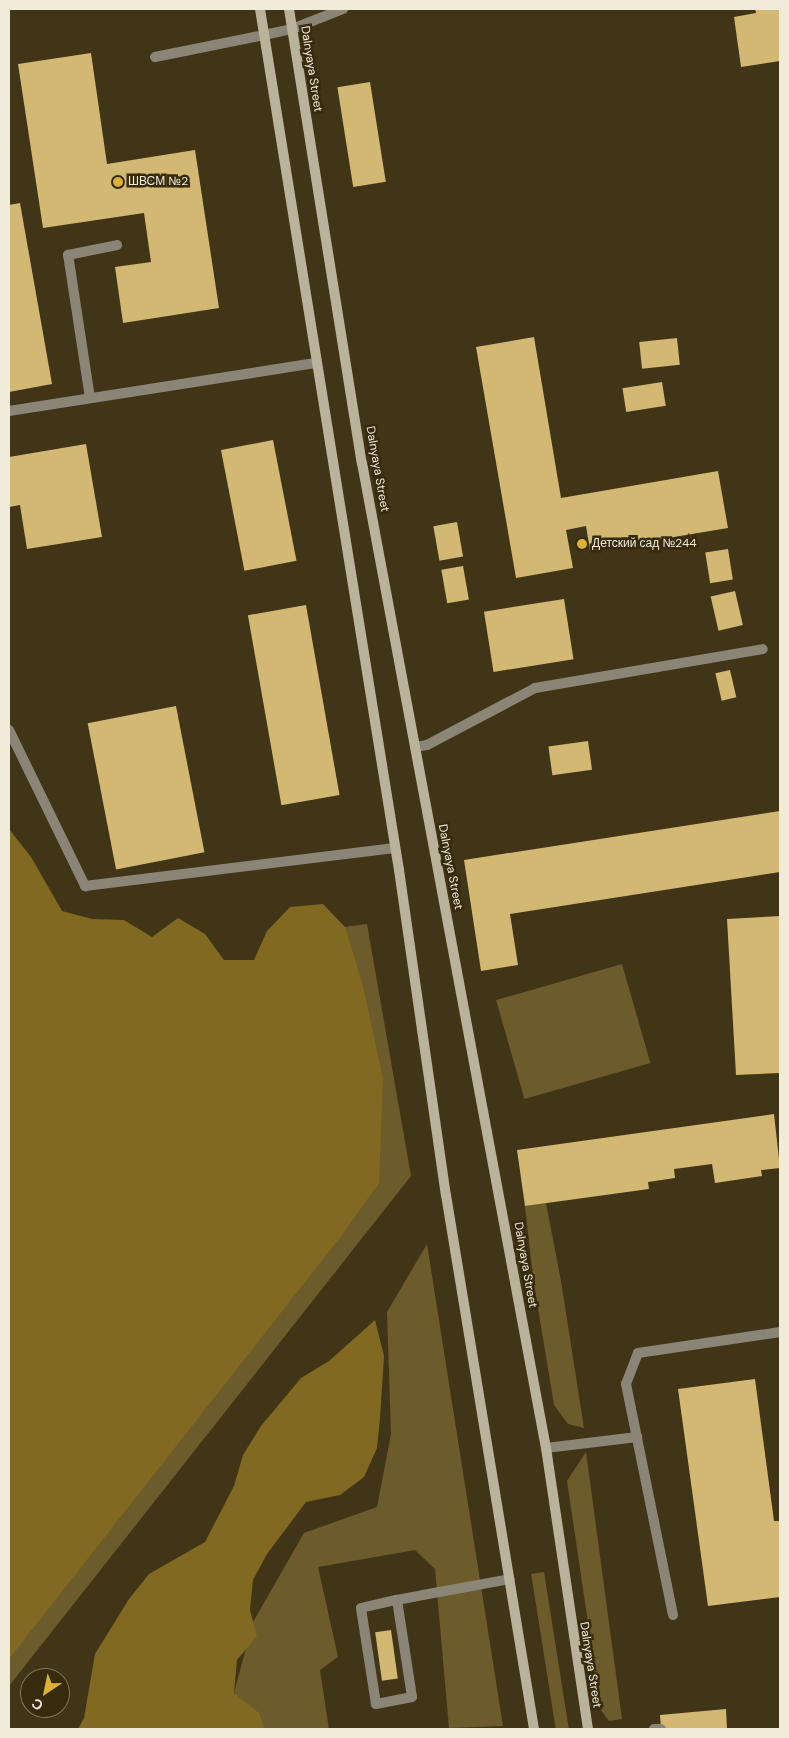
<!DOCTYPE html>
<meta charset="utf-8">
<style>
body{margin:0}
#map{position:relative;width:789px;height:1738px;overflow:hidden;background:#403517;font-family:"DM Sans",sans-serif}
div>[style]{position:absolute}
.green>*{inset:0;background:#6c5b2b;transform-origin:0 0}
.forest>*{inset:0;background:#816921}
.building>*{inset:0;background:#d2b873;transform-origin:0 0}
.lane>*{height:10px;margin:-5px;padding:0 5px;transform-origin:5px;border-radius:5px;background:#8b8577}
.street>*{height:10px;margin:-5px;padding:0 5px;transform-origin:5px;border-radius:5px;background:#8b8577}
.secondary>*{height:10px;margin:-5px;padding:0 5px;transform-origin:5px;border-radius:5px;background:#bbb29b}
.dots>*{width:14px;height:14px;translate:-50% -50%;box-sizing:border-box;border:2px solid #362b0c;border-radius:50%}
span{translate:-50% -50%;white-space:nowrap;text-align:center;line-height:1.15;-webkit-text-stroke:5px #362b0c;paint-order:stroke}
.street-label{font-size:12px;color:#f1ebda}
.poi-label{font-size:12px;color:#f1ebda}
.left{translate:0 -50%;text-align:left}
.frame{position:absolute;inset:0;border:10px solid #f1ebda;pointer-events:none}
.north{position:absolute;left:20px;top:1668px;width:50px;height:50px;box-sizing:border-box;background:#362b0c;border:1px solid #81785e;border-radius:50%;rotate:214deg;font-size:14px;font-weight:700;line-height:20px;text-align:center;color:#f1ebda}
.north::after{content:'';display:block;margin:auto;width:18px;height:22px;background:#dbb233;clip-path:polygon(50% 0,100% 100%,50% 72%,0 100%)}
</style>
<div id="map">
<div class="green">
<div style="clip-path:polygon(367px 924px,411px 1176px,9px 1686px,9px 1559px,291px 934px)"></div>
<div style="left:622px;top:964px;width:103px;height:131px;rotate:74deg"></div>
<div style="clip-path:polygon(546px 1203px,561px 1281px,584px 1428px,568px 1424px,554px 1405px,533px 1278px,525px 1206px)"></div>
<div style="clip-path:polygon(427px 1244px,503px 1726px,449px 1728px,435px 1569px,415px 1550px,318px 1567px,338px 1657px,320px 1670px,329px 1729px,266px 1729px,234px 1693px,253px 1622px,304px 1533px,377px 1507px,391px 1434px,387px 1312px)"></div>
<div style="clip-path:polygon(586px 1452px,622px 1719px,609px 1721px,601px 1710px,567px 1481px)"></div>
<div style="left:544px;top:1572px;width:159px;height:13px;rotate:81deg"></div>
</div>
<div class="forest">
<div style="clip-path:polygon(9px 829px,31px 857px,62px 911px,92px 919px,124px 920px,152px 937px,178px 918px,205px 934px,224px 960px,254px 960px,267px 931px,290px 907px,323px 904px,345px 927px,363px 986px,383px 1079px,379px 1183px,342px 1235px,9px 1659px)"></div>
<div style="clip-path:polygon(375px 1320px,384px 1356px,380px 1418px,377px 1448px,364px 1477px,340px 1495px,306px 1502px,267px 1554px,253px 1580px,250px 1610px,257px 1636px,237px 1660px,234px 1693px,259px 1713px,265px 1729px,78px 1729px,84px 1718px,95px 1654px,129px 1599px,149px 1574px,205px 1542px,234px 1486px,243px 1455px,261px 1426px,301px 1378px,329px 1361px)"></div>
</div>
<div class="building">
<div style="clip-path:polygon(755px 9px,780px 9px,780px 61px,741px 67px,734px 17px,756px 13px)"></div>
<div style="clip-path:polygon(91px 53px,107px 164px,195px 150px,219px 308px,123px 323px,115px 267px,151px 262px,144px 213px,43px 228px,18px 64px)"></div>
<div style="left:370px;top:82px;width:101px;height:33px;rotate:81deg"></div>
<div style="clip-path:polygon(20px 203px,52px 384px,9px 392px,9px 205px)"></div>
<div style="clip-path:polygon(534px 337px,561px 498px,718px 471px,728px 528px,590px 551px,586px 526px,566px 530px,573px 568px,516px 578px,476px 347px)"></div>
<div style="left:677px;top:338px;width:27px;height:38px;rotate:84deg"></div>
<div style="left:662px;top:382px;width:24px;height:40px;rotate:81deg"></div>
<div style="left:273px;top:440px;width:123px;height:53px;rotate:79deg"></div>
<div style="clip-path:polygon(86px 444px,102px 537px,27px 549px,20px 505px,9px 507px,9px 457px)"></div>
<div style="left:457px;top:522px;width:35px;height:24px;rotate:80deg"></div>
<div style="left:728px;top:549px;width:31px;height:23px;rotate:81deg"></div>
<div style="left:463px;top:566px;width:34px;height:22px;rotate:80deg"></div>
<div style="left:735px;top:591px;width:35px;height:25px;rotate:77deg"></div>
<div style="left:564px;top:599px;width:61px;height:81px;rotate:81deg"></div>
<div style="left:306px;top:605px;width:193px;height:59px;rotate:80deg"></div>
<div style="left:730px;top:670px;width:28px;height:15px;rotate:77deg"></div>
<div style="left:176px;top:706px;width:149px;height:90px;rotate:79deg"></div>
<div style="left:588px;top:741px;width:29px;height:40px;rotate:82deg"></div>
<div style="clip-path:polygon(780px 811px,780px 872px,510px 914px,518px 965px,481px 971px,464px 860px)"></div>
<div style="clip-path:polygon(780px 916px,780px 1073px,736px 1075px,727px 919px)"></div>
<div style="clip-path:polygon(774px 1114px,780px 1168px,761px 1170px,762px 1176px,715px 1183px,712px 1164px,674px 1169px,675px 1178px,648px 1182px,649px 1189px,525px 1206px,517px 1150px)"></div>
<div style="clip-path:polygon(755px 1379px,774px 1521px,780px 1521px,780px 1597px,708px 1606px,678px 1389px)"></div>
<div style="left:391px;top:1630px;width:49px;height:16px;rotate:82deg"></div>
<div style="clip-path:polygon(726px 1709px,727px 1729px,661px 1729px,660px 1715px)"></div>
</div>
<div class="lane">
<div style="left:155px;top:57px;width:111px;rotate:-11.4deg"></div>
<div style="left:90px;top:398px;width:145px;rotate:-98.7deg"></div>
<div style="left:68px;top:255px;width:50px;rotate:-11.5deg"></div>
<div style="left:9px;top:411px;width:310px;rotate:-8.9deg"></div>
<div style="left:9px;top:730px;width:174px;rotate:64deg"></div>
<div style="left:85px;top:886px;width:312px;rotate:-7deg"></div>
<div style="left:415px;top:747px;width:12px;rotate:-9deg"></div>
<div style="left:427px;top:745px;width:122px;rotate:-27.8deg"></div>
<div style="left:535px;top:688px;width:231px;rotate:-9.7deg"></div>
<div style="left:546px;top:1448px;width:92px;rotate:-6.9deg"></div>
<div style="left:397px;top:1600px;width:98px;rotate:81.2deg"></div>
<div style="left:412px;top:1697px;width:37px;rotate:169deg"></div>
<div style="left:376px;top:1704px;width:97px;rotate:-98.9deg"></div>
<div style="left:361px;top:1608px;width:37px;rotate:-13deg"></div>
<div style="left:397px;top:1600px;width:26px;rotate:-11deg"></div>
<div style="left:423px;top:1595px;width:88px;rotate:-10.4deg"></div>
<div style="left:673px;top:1615px;width:236px;rotate:-101.5deg"></div>
<div style="left:626px;top:1384px;width:33px;rotate:-69deg"></div>
<div style="left:638px;top:1353px;width:144px;rotate:-8.4deg"></div>
<div style="left:654px;top:1729px;width:7px"></div>
</div>
<div class="street">
<div style="left:264px;top:35px;width:29px;rotate:-12deg"></div>
<div style="left:292px;top:29px;width:55px;rotate:-21.4deg"></div>
</div>
<div class="secondary">
<div style="left:260px;top:9px;width:872px;rotate:80.83deg"></div>
<div style="left:399px;top:870px;width:328px;rotate:81.8deg"></div>
<div style="left:446px;top:1195px;width:541px;rotate:80.64deg"></div>
<div style="left:289px;top:9px;width:460px;rotate:80.9deg"></div>
<div style="left:362px;top:463px;width:1002px;rotate:79.42deg"></div>
<div style="left:546px;top:1448px;width:284px;rotate:81.5deg"></div>
</div>
<div class="dots">
<div style="left:118px;top:182px;background:#dbb233"></div>
<div style="left:582px;top:544px;background:#dbb233"></div>
</div>
<div class="street-label">
<span style="left:311px;top:69px;rotate:81deg">Dalnyaya Street</span>
<span style="left:377px;top:469px;rotate:80deg">Dalnyaya Street</span>
<span style="left:450px;top:867px;rotate:79deg">Dalnyaya Street</span>
<span style="left:525px;top:1265px;rotate:80deg">Dalnyaya Street</span>
<span style="left:590px;top:1665px;rotate:81deg">Dalnyaya Street</span>
</div>
<div class="poi-label">
<span class="left" style="left:128px;top:182px">ШВСМ №2</span>
<span class="left" style="left:592px;top:544px">Детский сад №244</span>
</div>
<div class="frame"></div>
<div class="north">С</div>
</div>
